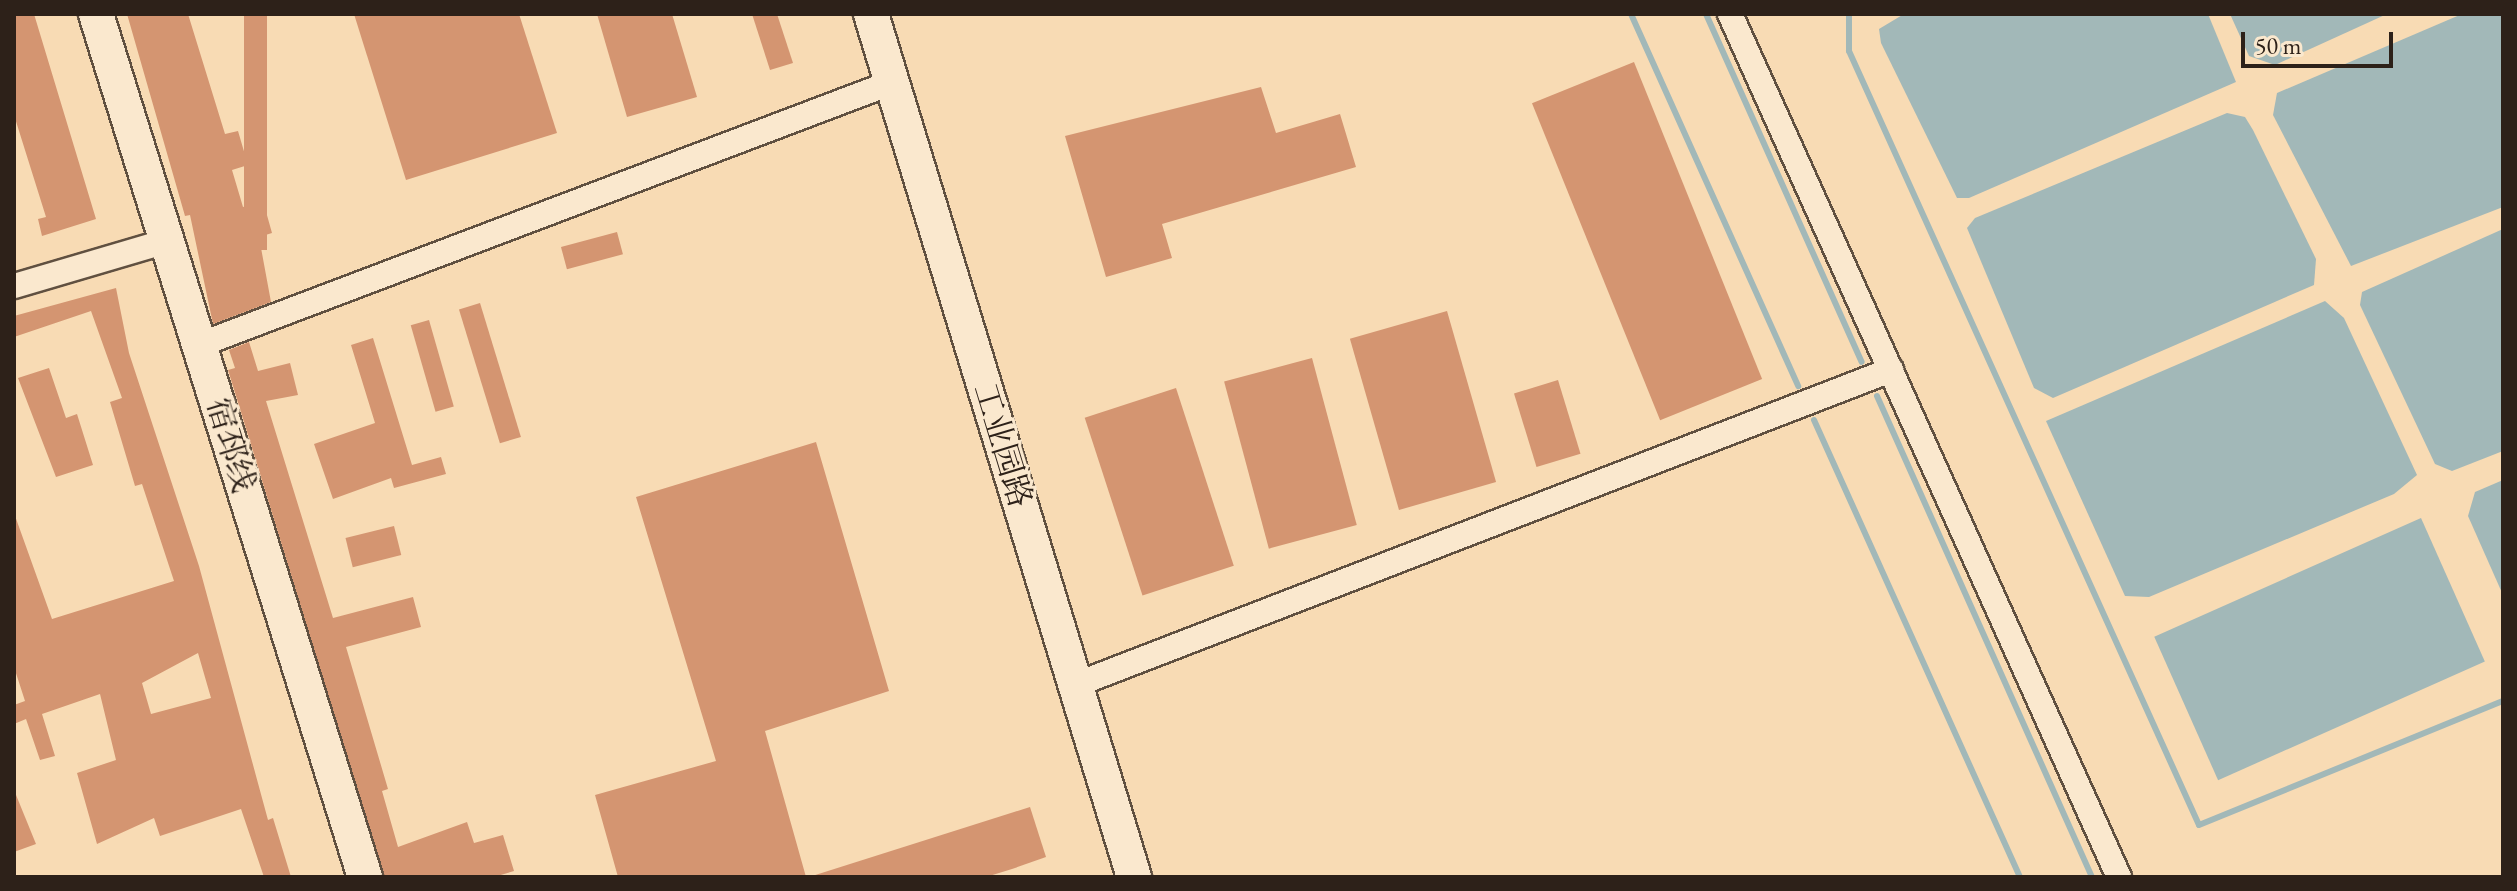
<!DOCTYPE html>
<meta charset="utf-8">
<style>
body{margin:0}
#map{position:relative;width:2517px;height:891px;overflow:hidden;background:#f8dbb4;font-family:"EB Garamond","Noto Serif SC",serif}
div>[style]{position:absolute}
.water>*{inset:0;background:#a2b8b8;transform-origin:0 0}
.stream>*{height:6px;margin:-3px;padding:0 3px;transform-origin:3px;border-radius:3px;background:#a2b8b8}
.building>*{inset:0;background:#d49571;transform-origin:0 0}
.roads{filter:drop-shadow(2px 0 #605040) drop-shadow(-2px 0 #605040) drop-shadow(0 2px #605040) drop-shadow(0 -2px #605040)}
.street>*{height:24px;margin:-12px;padding:0 12px;transform-origin:12px;border-radius:12px;background:#fae8ce}
.secondary>*{height:34px;margin:-17px;padding:0 17px;transform-origin:17px;border-radius:17px;background:#fae8ce}
span{translate:-50% -50%;white-space:nowrap;text-align:center;line-height:1.15;-webkit-text-stroke:6px #fae8ce;paint-order:stroke}
.street-label{font-size:32px;color:#2d2119}
.frame{position:absolute;inset:0;border:16px solid #2d2119;pointer-events:none}
.scale{position:absolute;left:2241px;top:32px;width:152px;height:36px;box-sizing:border-box;border:4px solid #2d2119;border-top:0;padding-left:10px;font-size:24px;line-height:28px;white-space:nowrap;color:#2d2119;-webkit-text-stroke:6px #fae8ce;paint-order:stroke}
</style>
<div id="map">
<div class="water">
<div style="clip-path:polygon(1904px 14px,2208px 14px,2236px 82px,1969px 198px,1957px 198px,1881px 43px,1879px 29px)"></div>
<div style="clip-path:polygon(2230px 14px,2387px 14px,2275px 65px,2249px 56px)"></div>
<div style="clip-path:polygon(2462px 14px,2503px 14px,2503px 207px,2351px 266px,2273px 115px,2277px 93px)"></div>
<div style="clip-path:polygon(2227px 113px,2245px 117px,2253px 130px,2316px 259px,2314px 285px,2053px 398px,2034px 388px,1967px 228px,1975px 218px)"></div>
<div style="clip-path:polygon(2503px 229px,2503px 451px,2452px 471px,2435px 464px,2360px 305px,2362px 292px)"></div>
<div style="clip-path:polygon(2325px 301px,2344px 318px,2417px 475px,2394px 494px,2149px 597px,2125px 596px,2046px 421px)"></div>
<div style="clip-path:polygon(2503px 480px,2503px 595px,2468px 516px,2475px 492px)"></div>
<div style="left:2421px;top:518px;width:157px;height:292px;rotate:66deg"></div>
</div>
<div class="stream">
<div style="left:1631px;top:14px;width:408px;rotate:65.8deg"></div>
<div style="left:1706px;top:14px;width:381px;rotate:65.9deg"></div>
<div style="left:1849px;top:14px;width:37px;rotate:90deg"></div>
<div style="left:1849px;top:51px;width:849px;rotate:65.67deg"></div>
<div style="left:2199px;top:825px;width:328px;rotate:-22.2deg"></div>
<div style="left:1877px;top:396px;width:527px;rotate:65.92deg"></div>
<div style="left:1814px;top:420px;width:501px;rotate:65.74deg"></div>
</div>
<div class="building">
<div style="clip-path:polygon(14px 14px,34px 14px,96px 219px,42px 236px,38px 219px,46px 217px,14px 115px)"></div>
<div style="clip-path:polygon(127px 14px,188px 14px,225px 134px,238px 131px,248px 165px,232px 170px,243px 207px,263px 201px,272px 233px,259px 237px,271px 302px,213px 324px,190px 215px,185px 216px)"></div>
<div style="left:244px;top:14px;width:23px;height:236px"></div>
<div style="clip-path:polygon(354px 14px,519px 14px,557px 133px,406px 180px)"></div>
<div style="clip-path:polygon(597px 14px,672px 14px,697px 97px,627px 117px)"></div>
<div style="clip-path:polygon(752px 14px,777px 14px,793px 63px,770px 70px)"></div>
<div style="left:1634px;top:62px;width:342px;height:110px;rotate:68deg"></div>
<div style="clip-path:polygon(1261px 87px,1276px 133px,1340px 114px,1356px 167px,1162px 224px,1172px 258px,1106px 277px,1065px 136px)"></div>
<div style="left:617px;top:232px;width:23px;height:58px;rotate:75deg"></div>
<div style="clip-path:polygon(evenodd,116px 288px,129px 353px,199px 566px,268px 820px,273px 818px,291px 877px,264px 877px,241px 809px,160px 836px,154px 818px,97px 844px,77px 773px,116px 760px,100px 694px,42px 714px,55px 756px,40px 760px,26px 719px,14px 724px,14px 705px,25px 701px,14px 667px,14px 513px,52px 619px,174px 581px,142px 484px,135px 486px,110px 402px,122px 398px,91px 311px,14px 337px,14px 316px,116px 288px,198px 653px,211px 698px,151px 714px,142px 683px,198px 653px)"></div>
<div style="left:480px;top:303px;width:140px;height:22px;rotate:73deg"></div>
<div style="left:1447px;top:311px;width:178px;height:101px;rotate:74deg"></div>
<div style="left:429px;top:320px;width:90px;height:19px;rotate:74deg"></div>
<div style="clip-path:polygon(373px 338px,412px 465px,441px 457px,446px 474px,394px 488px,391px 478px,333px 499px,314px 444px,375px 423px,351px 345px)"></div>
<div style="clip-path:polygon(249px 342px,258px 371px,290px 363px,298px 395px,266px 401px,333px 618px,413px 597px,421px 627px,346px 647px,388px 789px,382px 791px,398px 847px,467px 822px,474px 843px,503px 835px,514px 871px,494px 877px,384px 877px,228px 370px,235px 368px,229px 350px)"></div>
<div style="left:1312px;top:358px;width:173px;height:91px;rotate:75deg"></div>
<div style="clip-path:polygon(49px 368px,66px 418px,77px 414px,93px 465px,56px 477px,18px 378px)"></div>
<div style="left:1558px;top:380px;width:77px;height:46px;rotate:73deg"></div>
<div style="left:1176px;top:388px;width:187px;height:96px;rotate:72deg"></div>
<div style="clip-path:polygon(816px 442px,889px 691px,765px 731px,806px 877px,618px 877px,595px 795px,716px 761px,636px 497px)"></div>
<div style="left:394px;top:526px;width:30px;height:50px;rotate:76deg"></div>
<div style="clip-path:polygon(14px 790px,36px 844px,14px 852px)"></div>
<div style="clip-path:polygon(1030px 807px,1046px 857px,1012px 869px,986px 877px,809px 877px)"></div>
</div>
<div class="roads">
<div class="street">
<div style="left:1730px;top:14px;width:947px;rotate:65.74deg"></div>
<div style="left:14px;top:286px;width:159px;rotate:-16.4deg"></div>
<div style="left:199px;top:345px;width:742px;rotate:-20.75deg"></div>
<div style="left:1075px;top:685px;width:875px;rotate:-21.11deg"></div>
</div>
<div class="secondary">
<div style="left:96px;top:14px;width:904px;rotate:72.69deg"></div>
<div style="left:871px;top:14px;width:902px;rotate:73.05deg"></div>
</div>
</div>
<div class="street-label">
<span style="left:231px;top:445px;rotate:73deg">宿邳线</span>
<span style="left:1003px;top:445px;rotate:73deg">工业园路</span>
</div>
<div class="frame"></div>
<div class="scale">50 m</div>
</div>
